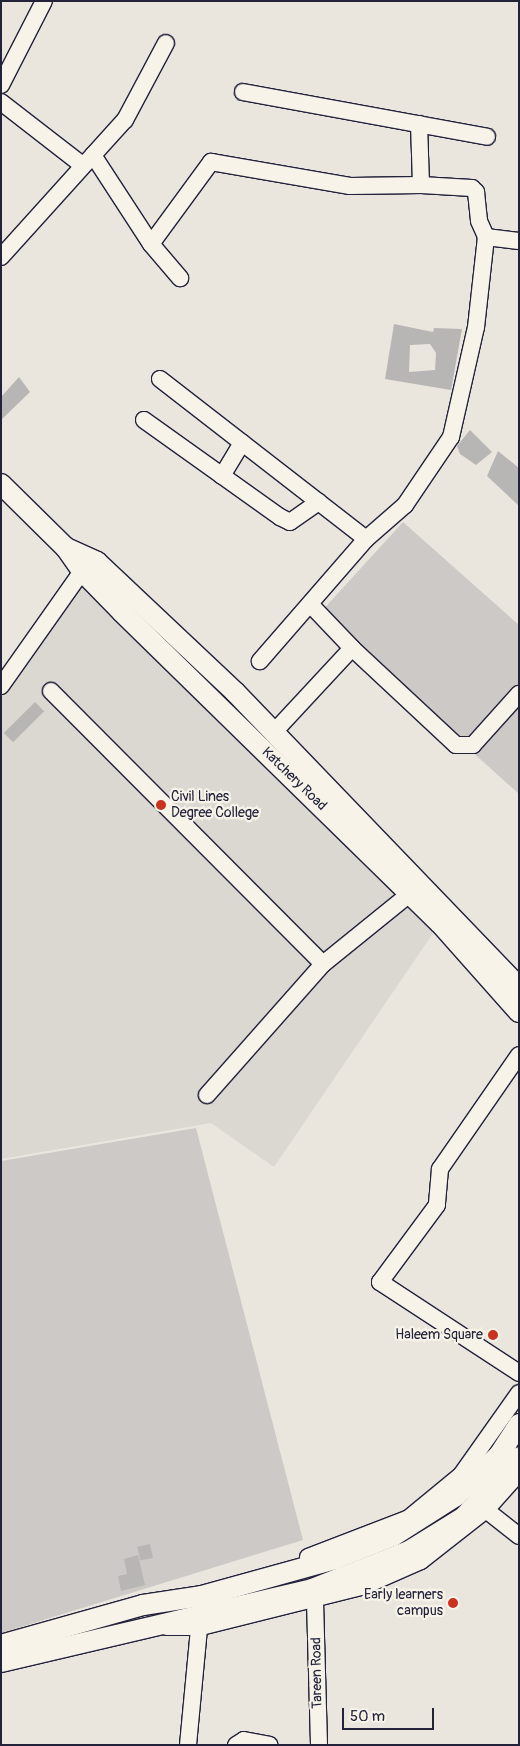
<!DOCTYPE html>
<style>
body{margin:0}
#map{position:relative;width:520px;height:1746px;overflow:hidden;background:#eae6de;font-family:Pangolin,sans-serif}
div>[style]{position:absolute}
.built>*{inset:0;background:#dbd8d2}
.green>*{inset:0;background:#cdc9c6}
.building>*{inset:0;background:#b8b6b5;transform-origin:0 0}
.roads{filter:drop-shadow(1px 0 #22223b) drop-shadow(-1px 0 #22223b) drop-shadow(0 1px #22223b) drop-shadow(0 -1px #22223b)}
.minor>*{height:16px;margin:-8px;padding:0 8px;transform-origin:8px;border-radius:8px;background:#f7f3e8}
.major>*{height:20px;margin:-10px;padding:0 10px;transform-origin:10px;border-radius:10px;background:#f7f3e8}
.dots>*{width:14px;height:14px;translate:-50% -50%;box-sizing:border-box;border:2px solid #f7f3e8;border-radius:50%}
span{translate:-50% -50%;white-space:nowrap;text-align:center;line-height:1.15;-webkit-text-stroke:4.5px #f7f3e8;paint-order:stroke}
.street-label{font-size:14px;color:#22223b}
.poi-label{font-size:14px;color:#22223b}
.left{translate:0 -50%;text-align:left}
.right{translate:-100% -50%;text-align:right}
.frame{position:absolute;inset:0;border:2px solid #22223b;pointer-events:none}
.scale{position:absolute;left:342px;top:1708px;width:92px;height:22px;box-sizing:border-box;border:2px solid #22223b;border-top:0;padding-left:6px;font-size:15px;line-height:18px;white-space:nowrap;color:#22223b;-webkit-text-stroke:4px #f7f3e8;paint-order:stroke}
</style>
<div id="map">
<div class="built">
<div style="clip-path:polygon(82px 571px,440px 923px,274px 1167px,211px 1123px,1px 1159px,1px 687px)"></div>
</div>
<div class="green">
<div style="clip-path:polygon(403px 522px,519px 625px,519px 794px,319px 614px)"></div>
<div style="clip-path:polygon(196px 1128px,303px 1540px,1px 1633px,1px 1161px)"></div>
</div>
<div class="building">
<div style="clip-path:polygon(evenodd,394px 324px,433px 332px,434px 328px,462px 329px,451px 390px,385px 379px,394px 324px,430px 344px,436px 353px,435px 370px,409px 372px,410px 345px,430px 344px)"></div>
<div style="clip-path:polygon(19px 377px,30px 392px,1px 420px,1px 397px)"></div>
<div style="clip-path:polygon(470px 430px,492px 452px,476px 465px,460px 454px,457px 446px)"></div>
<div style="clip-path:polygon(498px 451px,519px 468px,519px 506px,487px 476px)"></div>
<div style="left:35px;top:702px;width:13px;height:44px;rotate:45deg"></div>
<div style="left:150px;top:1544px;width:14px;height:13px;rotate:78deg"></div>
<div style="clip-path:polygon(138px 1555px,145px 1585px,121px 1591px,118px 1576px,127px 1574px,124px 1559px)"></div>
</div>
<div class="roads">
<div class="minor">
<div style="left:1px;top:85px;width:94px;rotate:-62.9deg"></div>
<div style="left:243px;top:92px;width:248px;rotate:10.4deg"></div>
<div style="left:1px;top:102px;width:101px;rotate:37.8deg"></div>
<div style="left:419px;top:124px;width:61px;rotate:88.1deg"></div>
<div style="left:93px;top:155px;width:106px;rotate:56.9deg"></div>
<div style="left:151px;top:244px;width:45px;rotate:49.5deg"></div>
<div style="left:486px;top:237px;width:33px;rotate:7deg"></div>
<div style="left:151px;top:244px;width:102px;rotate:-53.8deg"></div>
<div style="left:211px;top:162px;width:141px;rotate:9.8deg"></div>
<div style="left:350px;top:186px;width:71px;rotate:-0.8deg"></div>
<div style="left:421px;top:185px;width:51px;rotate:3.4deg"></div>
<div style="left:472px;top:188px;width:6px;rotate:45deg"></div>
<div style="left:476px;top:192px;width:29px;rotate:84deg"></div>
<div style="left:479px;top:221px;width:17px;rotate:66deg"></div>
<div style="left:486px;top:237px;width:91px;rotate:96.3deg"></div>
<div style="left:476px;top:327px;width:113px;rotate:102.8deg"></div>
<div style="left:451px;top:437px;width:82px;rotate:124.1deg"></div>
<div style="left:405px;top:505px;width:52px;rotate:138.9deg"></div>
<div style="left:366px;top:539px;width:162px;rotate:131deg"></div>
<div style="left:1px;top:257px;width:185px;rotate:-47.9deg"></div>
<div style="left:125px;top:120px;width:87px;rotate:-62deg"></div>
<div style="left:160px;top:379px;width:261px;rotate:37.8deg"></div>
<div style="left:144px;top:420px;width:167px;rotate:35.5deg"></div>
<div style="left:280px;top:517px;width:11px;rotate:27deg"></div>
<div style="left:290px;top:522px;width:35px;rotate:-35deg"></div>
<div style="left:222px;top:476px;width:39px;rotate:-59deg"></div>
<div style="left:310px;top:604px;width:61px;rotate:46.3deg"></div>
<div style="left:352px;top:648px;width:142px;rotate:43deg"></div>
<div style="left:456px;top:745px;width:17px"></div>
<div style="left:473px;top:745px;width:69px;rotate:-48deg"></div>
<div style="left:1px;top:686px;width:141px;rotate:-54.8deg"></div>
<div style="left:51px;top:691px;width:385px;rotate:45.1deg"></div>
<div style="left:275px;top:731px;width:113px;rotate:-47.1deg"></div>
<div style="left:519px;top:1055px;width:139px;rotate:124.7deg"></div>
<div style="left:440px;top:1169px;width:36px;rotate:95deg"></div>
<div style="left:437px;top:1205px;width:96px;rotate:126.5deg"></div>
<div style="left:380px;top:1282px;width:166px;rotate:33.2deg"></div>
<div style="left:207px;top:1095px;width:175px;rotate:-48.5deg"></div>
<div style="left:323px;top:964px;width:122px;rotate:-39deg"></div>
<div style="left:486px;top:1510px;width:42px;rotate:38.2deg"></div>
<div style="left:308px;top:1557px;width:108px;rotate:-21.1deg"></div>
<div style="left:409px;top:1518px;width:67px;rotate:-39.6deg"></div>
<div style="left:461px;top:1475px;width:100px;rotate:-54.7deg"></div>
<div style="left:315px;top:1601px;width:144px;rotate:88.4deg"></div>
<div style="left:167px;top:1627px;width:34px"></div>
<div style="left:201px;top:1627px;width:166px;rotate:-14deg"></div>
<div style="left:362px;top:1587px;width:64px;rotate:-23.8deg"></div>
<div style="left:421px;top:1561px;width:83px;rotate:-38.1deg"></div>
<div style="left:486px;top:1510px;width:50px;rotate:-48.3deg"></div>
<div style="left:188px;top:1745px;width:128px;rotate:-84.6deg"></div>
<div style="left:236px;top:1745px;width:9px;rotate:-32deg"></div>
<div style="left:244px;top:1740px;width:26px;rotate:11deg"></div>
</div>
<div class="major">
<div style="left:1px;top:484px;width:91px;rotate:44.6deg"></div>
<div style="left:66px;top:548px;width:28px;rotate:55deg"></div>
<div style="left:82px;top:571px;width:57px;rotate:45.7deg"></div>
<div style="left:122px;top:612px;width:445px;rotate:44.4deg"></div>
<div style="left:440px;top:923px;width:119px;rotate:48.4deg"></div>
<div style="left:66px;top:548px;width:34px;rotate:24deg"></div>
<div style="left:97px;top:562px;width:190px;rotate:43.3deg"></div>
<div style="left:235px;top:692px;width:409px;rotate:46.1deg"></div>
<div style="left:1px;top:1645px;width:148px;rotate:-15.7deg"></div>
<div style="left:143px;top:1605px;width:60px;rotate:-8.7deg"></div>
<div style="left:202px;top:1596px;width:138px;rotate:-15.5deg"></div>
<div style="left:335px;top:1559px;width:62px;rotate:-21.6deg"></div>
<div style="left:393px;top:1536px;width:75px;rotate:-32.4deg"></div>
<div style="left:456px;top:1496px;width:59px;rotate:-43.6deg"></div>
<div style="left:499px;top:1455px;width:37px;rotate:-57deg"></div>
<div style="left:1px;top:1662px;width:319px;rotate:-13.2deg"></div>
<div style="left:312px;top:1589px;width:104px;rotate:-21.4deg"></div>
<div style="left:409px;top:1551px;width:65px;rotate:-31.7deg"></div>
<div style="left:464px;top:1517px;width:81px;rotate:-47.5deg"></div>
</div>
</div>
<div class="dots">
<div style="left:161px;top:805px;background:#c8321e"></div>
<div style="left:493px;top:1335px;background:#c8321e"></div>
<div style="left:453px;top:1603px;background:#c8321e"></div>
</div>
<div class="street-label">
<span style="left:294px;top:779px;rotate:44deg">Katchery Road</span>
<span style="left:317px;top:1673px;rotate:-91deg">Tareen Road</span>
</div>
<div class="poi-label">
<span class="left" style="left:171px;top:805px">Civil Lines<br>Degree College</span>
<span class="right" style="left:483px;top:1335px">Haleem Square</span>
<span class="right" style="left:443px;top:1603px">Early learners<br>campus</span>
</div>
<div class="frame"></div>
<div class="scale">50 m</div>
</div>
